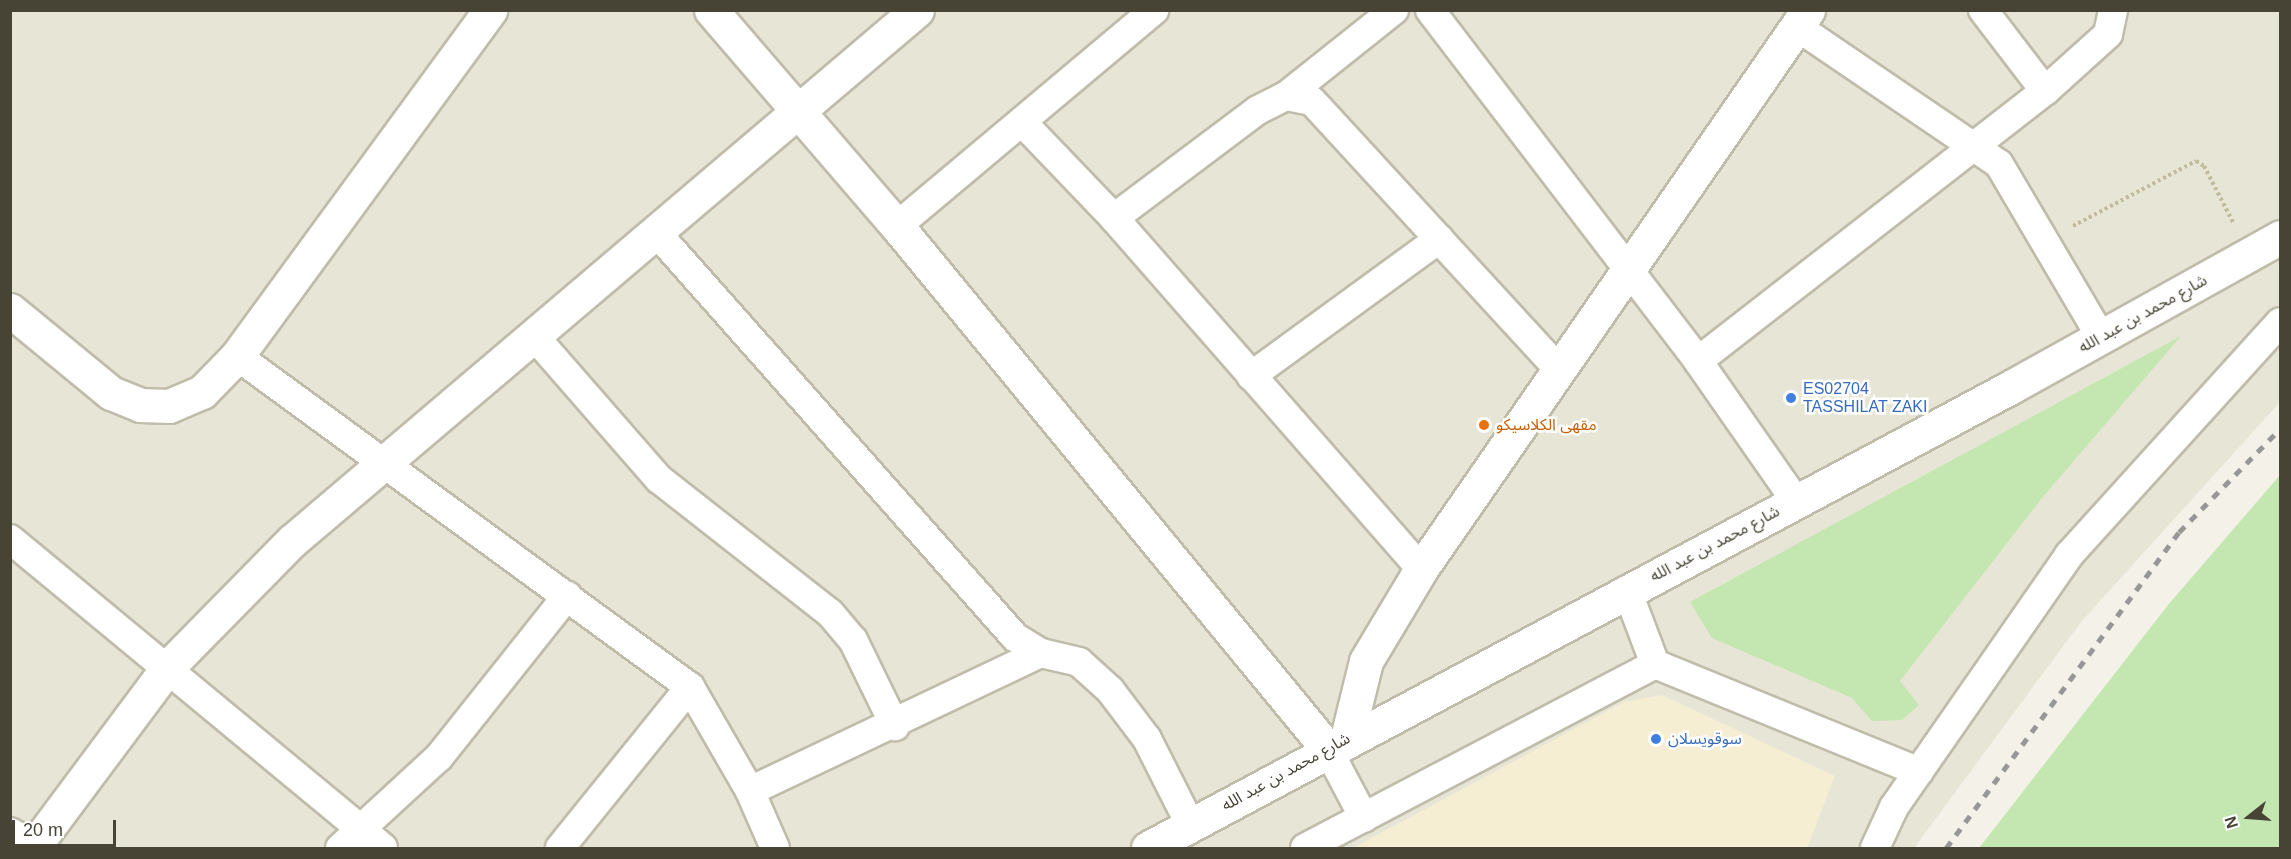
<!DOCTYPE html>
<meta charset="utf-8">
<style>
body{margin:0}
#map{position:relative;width:2291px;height:859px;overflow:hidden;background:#f4f2e8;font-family:Helvetica,"Noto Sans Arabic",sans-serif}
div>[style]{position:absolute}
.residential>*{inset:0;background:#e7e5d6}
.commercial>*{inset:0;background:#f5eed3}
.green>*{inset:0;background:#c4e7b1}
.path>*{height:4px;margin-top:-2px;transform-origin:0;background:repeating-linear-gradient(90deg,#c1bb9b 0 3px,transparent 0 6px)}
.roads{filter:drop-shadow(2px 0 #bfbcaa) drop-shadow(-2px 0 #bfbcaa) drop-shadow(0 2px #bfbcaa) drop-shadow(0 -2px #bfbcaa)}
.minor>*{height:28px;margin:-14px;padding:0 14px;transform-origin:14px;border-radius:14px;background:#fff}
.tertiary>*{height:33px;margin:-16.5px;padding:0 16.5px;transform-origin:16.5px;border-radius:16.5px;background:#fff}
.rail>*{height:4.5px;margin-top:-2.25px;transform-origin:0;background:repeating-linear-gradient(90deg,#979797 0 8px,transparent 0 16px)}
.dots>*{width:16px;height:16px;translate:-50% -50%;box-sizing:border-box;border:3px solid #fff;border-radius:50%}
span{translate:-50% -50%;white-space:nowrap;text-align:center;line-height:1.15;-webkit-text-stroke:5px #fff;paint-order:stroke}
.street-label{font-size:16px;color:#474436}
.shop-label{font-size:16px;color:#366cbe}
.left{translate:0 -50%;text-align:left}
.food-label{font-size:16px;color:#c56008}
.frame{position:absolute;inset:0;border:12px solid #474436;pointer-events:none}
.north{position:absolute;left:2219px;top:787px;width:60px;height:60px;-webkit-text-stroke:4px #fff;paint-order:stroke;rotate:253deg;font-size:16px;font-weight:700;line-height:24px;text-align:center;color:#474436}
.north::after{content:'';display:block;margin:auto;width:21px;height:27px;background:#474436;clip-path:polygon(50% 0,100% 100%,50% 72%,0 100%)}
.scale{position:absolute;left:12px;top:820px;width:104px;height:27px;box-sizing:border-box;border:3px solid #474436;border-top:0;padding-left:8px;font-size:18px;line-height:21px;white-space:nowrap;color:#474436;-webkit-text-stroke:4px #fff;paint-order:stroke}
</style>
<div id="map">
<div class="residential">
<div style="clip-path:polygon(10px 11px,2280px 11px,2280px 402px,2081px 622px,1914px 848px,11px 848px)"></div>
</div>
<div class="commercial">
<div style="clip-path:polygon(1662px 695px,1835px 776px,1807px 848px,1353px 848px,1624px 702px)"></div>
</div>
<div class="green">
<div style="clip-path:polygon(2181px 336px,2042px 498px,1900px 681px,1919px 705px,1902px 720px,1872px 721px,1852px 698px,1712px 638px,1690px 602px)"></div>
<div style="clip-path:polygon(2280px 475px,2280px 848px,1979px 848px,2168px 605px)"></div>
</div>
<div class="path">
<div style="left:2073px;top:226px;width:139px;rotate:-27.9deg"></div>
<div style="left:2196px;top:161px;width:9px;rotate:32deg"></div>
<div style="left:2204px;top:166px;width:65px;rotate:62.7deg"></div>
</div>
<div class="roads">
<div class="minor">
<div style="left:1430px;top:10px;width:442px;rotate:52.6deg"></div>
<div style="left:1698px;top:361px;width:169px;rotate:55.1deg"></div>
<div style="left:1983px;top:10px;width:102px;rotate:52.6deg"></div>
<div style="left:1796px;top:26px;width:245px;rotate:34.2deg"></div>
<div style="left:1999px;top:164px;width:201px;rotate:59.5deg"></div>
<div style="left:1286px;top:96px;width:138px;rotate:-38.5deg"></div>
<div style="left:1022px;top:122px;width:133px;rotate:46.2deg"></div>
<div style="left:1114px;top:218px;width:466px;rotate:48.8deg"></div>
<div style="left:1114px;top:218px;width:180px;rotate:-36.9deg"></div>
<div style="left:1258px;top:110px;width:31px;rotate:-27deg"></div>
<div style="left:1286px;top:96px;width:26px;rotate:11deg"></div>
<div style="left:1312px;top:101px;width:367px;rotate:47.4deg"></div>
<div style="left:897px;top:226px;width:336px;rotate:-40deg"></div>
<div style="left:655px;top:231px;width:543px;rotate:48.44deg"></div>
<div style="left:1015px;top:637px;width:31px;rotate:32deg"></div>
<div style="left:1041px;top:653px;width:39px;rotate:13deg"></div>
<div style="left:1079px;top:662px;width:42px;rotate:42.1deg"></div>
<div style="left:1110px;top:690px;width:61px;rotate:52.9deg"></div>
<div style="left:1147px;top:739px;width:95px;rotate:63.2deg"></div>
<div style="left:535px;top:337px;width:189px;rotate:48.9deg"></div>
<div style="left:659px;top:479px;width:217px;rotate:38.1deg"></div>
<div style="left:830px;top:613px;width:35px;rotate:50deg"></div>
<div style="left:853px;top:640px;width:96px;rotate:64deg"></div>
<div style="left:237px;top:356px;width:561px;rotate:36.16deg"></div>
<div style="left:690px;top:687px;width:120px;rotate:60deg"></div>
<div style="left:750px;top:791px;width:62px;rotate:66.3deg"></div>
<div style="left:1698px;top:361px;width:440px;rotate:-37.9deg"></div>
<div style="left:2045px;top:91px;width:85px;rotate:-42.1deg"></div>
<div style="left:2108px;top:34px;width:25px;rotate:-78deg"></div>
<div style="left:1251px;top:376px;width:233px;rotate:-36.1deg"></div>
<div style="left:10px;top:539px;width:484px;rotate:39.6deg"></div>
<div style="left:1627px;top:590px;width:79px;rotate:69.3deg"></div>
<div style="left:1327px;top:748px;width:79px;rotate:62.1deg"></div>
<div style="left:750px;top:791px;width:322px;rotate:-25.4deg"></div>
<div style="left:10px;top:832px;width:29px;rotate:29deg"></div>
<div style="left:340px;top:848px;width:134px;rotate:-42.6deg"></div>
<div style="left:439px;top:757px;width:206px;rotate:-51.5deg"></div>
<div style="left:560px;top:848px;width:207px;rotate:-51.1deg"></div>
<div style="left:1305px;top:848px;width:395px;rotate:-27.7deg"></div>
<div style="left:1655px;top:664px;width:285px;rotate:22.2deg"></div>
<div style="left:1875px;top:848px;width:45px;rotate:-65.1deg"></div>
<div style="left:1894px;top:807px;width:307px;rotate:-55.2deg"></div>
<div style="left:2069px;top:555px;width:314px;rotate:-47.8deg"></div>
</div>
<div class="tertiary">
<div style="left:711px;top:10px;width:285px;rotate:49.3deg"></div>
<div style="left:897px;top:226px;width:676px;rotate:50.52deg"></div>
<div style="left:10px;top:310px;width:131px;rotate:39.4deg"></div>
<div style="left:111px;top:393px;width:31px;rotate:22deg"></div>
<div style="left:140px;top:405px;width:29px;rotate:2deg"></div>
<div style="left:169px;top:406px;width:36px;rotate:-23deg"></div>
<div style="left:202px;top:392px;width:50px;rotate:-45.8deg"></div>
<div style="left:237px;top:356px;width:429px;rotate:-53.8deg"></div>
<div style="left:1347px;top:738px;width:79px;rotate:-76.1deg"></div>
<div style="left:1366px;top:661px;width:107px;rotate:-59.1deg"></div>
<div style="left:1421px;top:569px;width:680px;rotate:-55.3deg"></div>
<div style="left:33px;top:848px;width:226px;rotate:-53.3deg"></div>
<div style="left:168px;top:667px;width:177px;rotate:-45.5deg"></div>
<div style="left:292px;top:541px;width:820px;rotate:-40.35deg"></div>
<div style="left:1148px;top:848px;width:978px;rotate:-28.11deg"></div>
<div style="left:2011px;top:387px;width:308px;rotate:-29.1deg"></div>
</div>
</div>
<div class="rail">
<div style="left:1946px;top:848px;width:393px;rotate:-53.6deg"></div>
<div style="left:2179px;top:532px;width:144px;rotate:-45.6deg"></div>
</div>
<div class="dots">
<div style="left:1791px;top:398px;background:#3f7fe0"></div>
<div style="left:1484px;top:425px;background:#e8710a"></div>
<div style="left:1656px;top:739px;background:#3f7fe0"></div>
</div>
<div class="street-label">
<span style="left:2143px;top:314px;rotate:-29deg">شارع محمد بن عبد الله</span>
<span style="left:1715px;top:544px;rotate:-28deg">شارع محمد بن عبد الله</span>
<span style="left:1286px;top:772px;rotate:-29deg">شارع محمد بن عبد الله</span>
</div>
<div class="shop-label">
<span class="left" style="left:1803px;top:398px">ES02704<br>TASSHILAT ZAKI</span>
<span class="left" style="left:1668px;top:739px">سوقويسلان</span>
</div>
<div class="food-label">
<span class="left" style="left:1496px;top:425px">مقهى الكلاسيكو</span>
</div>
<div class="frame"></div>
<div class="north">N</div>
<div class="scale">20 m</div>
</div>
